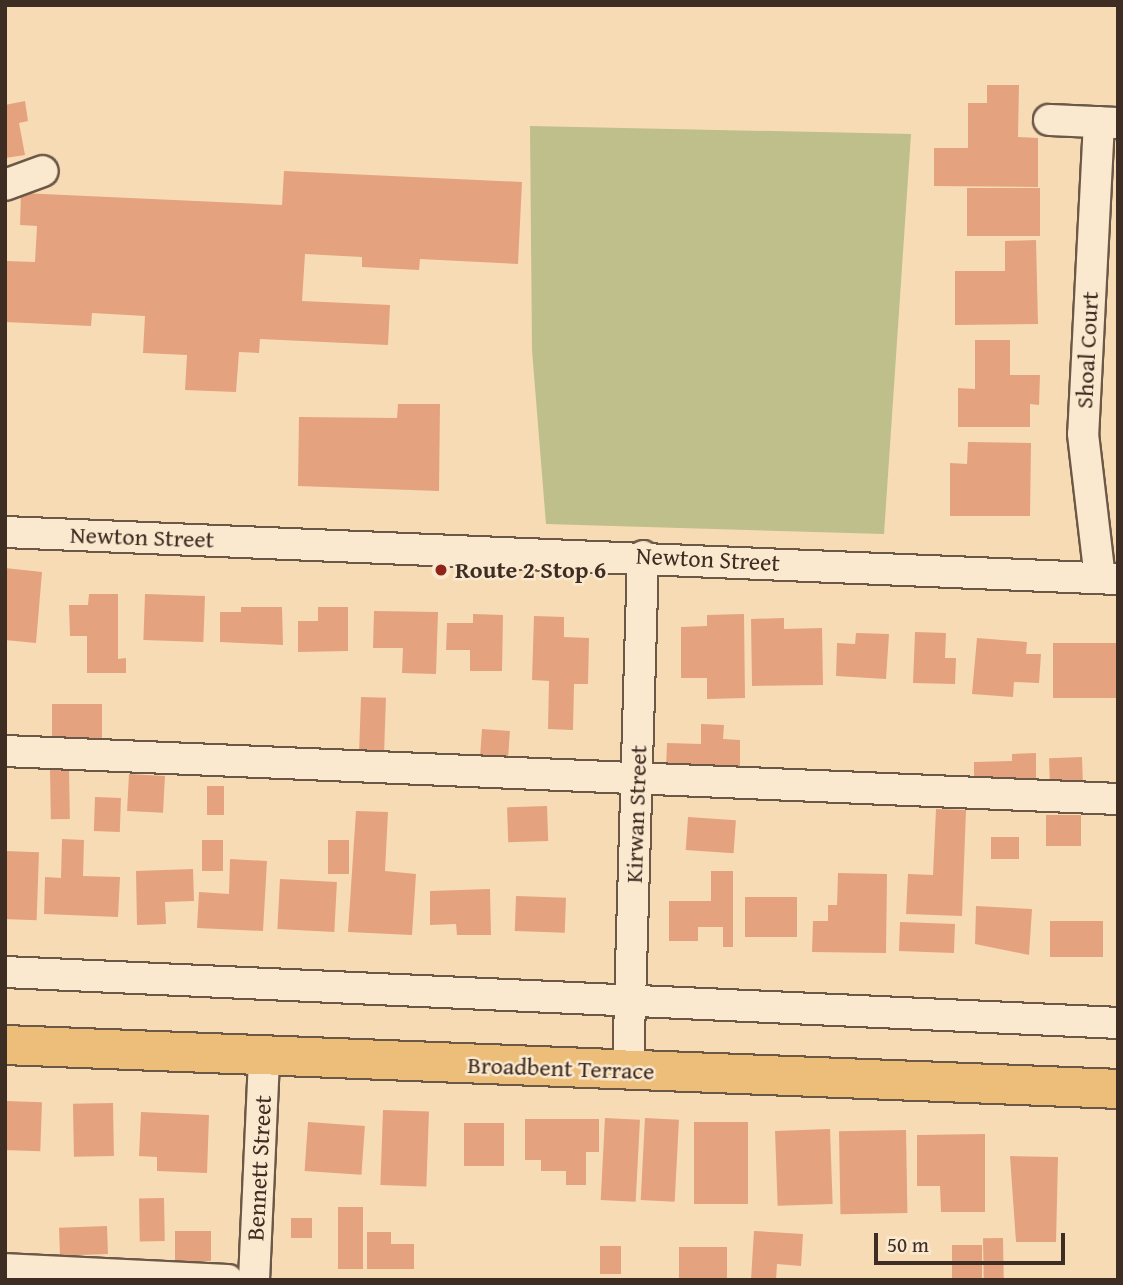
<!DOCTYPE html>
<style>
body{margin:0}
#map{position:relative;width:1123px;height:1285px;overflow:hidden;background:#f7dbb5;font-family:"Gentium Book Plus",serif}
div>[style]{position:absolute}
.green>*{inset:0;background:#bfbf8b}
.building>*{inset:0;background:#e5a27f;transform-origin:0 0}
.roads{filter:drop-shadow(2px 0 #6c5847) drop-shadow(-2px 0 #6c5847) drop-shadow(0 2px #6c5847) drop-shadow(0 -2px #6c5847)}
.minor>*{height:30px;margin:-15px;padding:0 15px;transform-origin:15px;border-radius:15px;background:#fae8cf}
.major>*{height:38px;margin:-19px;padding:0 19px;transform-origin:19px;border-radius:19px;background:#ecbe7a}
.dots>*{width:19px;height:19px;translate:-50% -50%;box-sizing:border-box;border:4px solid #fae8cf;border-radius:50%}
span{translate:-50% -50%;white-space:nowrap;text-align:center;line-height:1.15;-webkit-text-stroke:5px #fae8cf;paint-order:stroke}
.street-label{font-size:24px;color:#3e2d22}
.poi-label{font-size:24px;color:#3e2d22;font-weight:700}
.left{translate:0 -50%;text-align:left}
.frame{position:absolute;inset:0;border:7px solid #3e2d22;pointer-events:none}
.scale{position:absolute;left:874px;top:1233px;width:191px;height:32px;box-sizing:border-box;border:4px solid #3e2d22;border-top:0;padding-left:9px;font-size:21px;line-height:24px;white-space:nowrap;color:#3e2d22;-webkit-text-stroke:5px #fae8cf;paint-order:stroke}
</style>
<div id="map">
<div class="green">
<div style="clip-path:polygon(530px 126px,911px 134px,884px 534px,546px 524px,532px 350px)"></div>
</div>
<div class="building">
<div style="clip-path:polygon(987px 85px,1019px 85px,1018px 137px,1038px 138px,1038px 187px,934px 186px,934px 148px,968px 148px,968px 103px,987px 103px)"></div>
<div style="clip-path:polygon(25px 101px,28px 121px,19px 123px,25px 155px,5px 158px,5px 105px)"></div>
<div style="clip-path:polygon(284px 171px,522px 182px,518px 264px,420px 259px,419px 270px,362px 267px,362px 257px,305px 254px,302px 301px,390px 305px,388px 345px,260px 339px,259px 353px,239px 352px,236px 392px,185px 390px,187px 355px,143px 353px,145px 316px,92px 313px,91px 326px,5px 322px,5px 261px,35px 262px,37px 226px,20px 225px,21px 193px,282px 205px)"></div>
<div style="left:1040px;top:188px;width:48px;height:73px;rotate:90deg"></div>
<div style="clip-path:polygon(1036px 240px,1038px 324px,955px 325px,955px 271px,1005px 271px,1005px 241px)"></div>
<div style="clip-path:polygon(975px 340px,1010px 340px,1010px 375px,1040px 375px,1039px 405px,1030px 404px,1030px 427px,958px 427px,958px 388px,975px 389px)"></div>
<div style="clip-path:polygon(398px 404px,440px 404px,439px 491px,298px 486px,299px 417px,397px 418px)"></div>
<div style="clip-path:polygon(968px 442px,1031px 443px,1030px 516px,950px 516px,950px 463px,967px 464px)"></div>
<div style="clip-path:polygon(5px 568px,42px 572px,36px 643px,5px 640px)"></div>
<div style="clip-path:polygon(89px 594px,118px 594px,118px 659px,126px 658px,126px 673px,87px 673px,87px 636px,70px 636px,69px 605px,88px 605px)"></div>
<div style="left:145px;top:594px;width:60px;height:46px;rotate:2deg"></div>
<div style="clip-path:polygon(241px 607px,282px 607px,283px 645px,220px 642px,220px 612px,241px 612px)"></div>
<div style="clip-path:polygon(318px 607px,348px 607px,348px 651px,298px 652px,298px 621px,318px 621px)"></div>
<div style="clip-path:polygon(374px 611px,438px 612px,436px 674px,402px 673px,403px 648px,373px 648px)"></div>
<div style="clip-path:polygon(473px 614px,503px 615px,502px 671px,470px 671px,470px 650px,446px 650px,447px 623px,473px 623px)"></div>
<div style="clip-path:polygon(744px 614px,745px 698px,707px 699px,707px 678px,681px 678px,681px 627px,707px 626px,707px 615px)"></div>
<div style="clip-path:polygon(534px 616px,564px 617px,564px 637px,589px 638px,588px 684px,574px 684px,573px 730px,548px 729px,549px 681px,532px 680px)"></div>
<div style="clip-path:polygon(784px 618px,784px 629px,822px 628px,823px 685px,752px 686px,751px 619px)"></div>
<div style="clip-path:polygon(915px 632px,946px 633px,945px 658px,956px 658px,955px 684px,913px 683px)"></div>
<div style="clip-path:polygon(856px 633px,889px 634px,886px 679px,836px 676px,837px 643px,855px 644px)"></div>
<div style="clip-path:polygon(977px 638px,1027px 642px,1026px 654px,1041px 654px,1039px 683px,1014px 682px,1013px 697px,972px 694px)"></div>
<div style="left:1118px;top:643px;width:55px;height:65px;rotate:90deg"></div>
<div style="left:361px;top:697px;width:25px;height:58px;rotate:2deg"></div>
<div style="left:52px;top:704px;width:50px;height:38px"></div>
<div style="clip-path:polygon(701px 724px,724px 725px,723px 739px,740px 740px,740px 771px,666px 770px,667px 743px,701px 744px)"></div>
<div style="left:482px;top:729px;width:28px;height:29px;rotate:4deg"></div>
<div style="clip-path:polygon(1036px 753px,1036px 786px,974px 787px,974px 762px,1012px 761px,1012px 754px)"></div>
<div style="left:1082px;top:757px;width:29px;height:33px;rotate:88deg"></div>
<div style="left:69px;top:769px;width:50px;height:19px;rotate:89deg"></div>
<div style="left:129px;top:774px;width:36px;height:37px;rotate:3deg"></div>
<div style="left:207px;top:786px;width:17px;height:29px"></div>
<div style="left:95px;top:797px;width:26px;height:34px;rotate:2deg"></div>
<div style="left:547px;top:806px;width:35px;height:40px;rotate:88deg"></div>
<div style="clip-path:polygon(936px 809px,966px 810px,962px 916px,906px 914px,908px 874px,933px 875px)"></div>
<div style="clip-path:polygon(356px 811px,388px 812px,385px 871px,416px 874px,412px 935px,348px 932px)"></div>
<div style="left:1081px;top:815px;width:31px;height:35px;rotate:90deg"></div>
<div style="left:688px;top:817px;width:48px;height:33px;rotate:4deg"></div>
<div style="left:991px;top:837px;width:28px;height:22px"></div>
<div style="clip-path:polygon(62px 839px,84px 840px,83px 876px,120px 877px,118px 917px,44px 914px,45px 877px,61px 878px)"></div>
<div style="left:202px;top:840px;width:21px;height:31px"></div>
<div style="left:328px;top:840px;width:21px;height:34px"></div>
<div style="left:5px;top:851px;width:34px;height:68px;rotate:2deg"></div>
<div style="clip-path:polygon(230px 859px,267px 861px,263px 931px,197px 928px,199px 892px,229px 894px)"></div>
<div style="clip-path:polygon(193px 869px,194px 901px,165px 902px,166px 924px,137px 925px,136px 871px)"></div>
<div style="clip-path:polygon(711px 871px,733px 871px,733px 947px,723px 947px,723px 927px,698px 927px,698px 941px,669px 941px,669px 901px,711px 901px)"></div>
<div style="clip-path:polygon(838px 873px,887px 874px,886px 953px,812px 952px,813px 921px,828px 921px,828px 905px,837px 905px)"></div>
<div style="left:280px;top:879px;width:57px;height:50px;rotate:3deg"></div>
<div style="clip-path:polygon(490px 889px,491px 935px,457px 935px,456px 924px,430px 925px,430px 891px)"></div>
<div style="left:516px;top:896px;width:50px;height:35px;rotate:2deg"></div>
<div style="left:745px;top:897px;width:52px;height:40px"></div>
<div style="clip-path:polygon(976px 906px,1032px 909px,1029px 955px,975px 944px)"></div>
<div style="left:1103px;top:921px;width:36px;height:53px;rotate:90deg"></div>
<div style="left:900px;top:922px;width:55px;height:29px;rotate:2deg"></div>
<div style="left:5px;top:1101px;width:37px;height:49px;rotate:2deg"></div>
<div style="left:113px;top:1103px;width:53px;height:40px;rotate:89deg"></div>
<div style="left:383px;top:1110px;width:46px;height:75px;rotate:2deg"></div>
<div style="clip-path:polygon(141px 1112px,209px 1115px,207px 1173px,157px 1171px,157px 1157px,139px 1156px)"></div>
<div style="left:605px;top:1118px;width:35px;height:82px;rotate:3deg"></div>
<div style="left:645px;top:1118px;width:34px;height:82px;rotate:3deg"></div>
<div style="clip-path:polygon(525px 1119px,599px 1119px,599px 1152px,586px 1152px,586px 1185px,566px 1185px,566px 1171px,541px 1171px,541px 1160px,525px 1160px)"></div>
<div style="left:308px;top:1122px;width:57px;height:49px;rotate:4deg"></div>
<div style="left:694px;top:1122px;width:54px;height:82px"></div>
<div style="left:464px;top:1123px;width:40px;height:43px"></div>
<div style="left:830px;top:1129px;width:75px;height:55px;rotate:88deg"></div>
<div style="left:906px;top:1130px;width:83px;height:67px;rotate:89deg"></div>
<div style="clip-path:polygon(985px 1134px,985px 1212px,941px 1212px,940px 1186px,917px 1186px,917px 1135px)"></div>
<div style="clip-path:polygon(1010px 1156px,1058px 1157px,1056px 1242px,1016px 1242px)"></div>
<div style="left:164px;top:1198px;width:43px;height:25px;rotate:89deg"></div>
<div style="left:338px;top:1207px;width:25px;height:62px"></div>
<div style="left:291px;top:1218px;width:21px;height:20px"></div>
<div style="left:107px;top:1226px;width:28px;height:48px;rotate:88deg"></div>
<div style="left:211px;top:1231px;width:30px;height:36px;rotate:90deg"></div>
<div style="clip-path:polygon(754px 1231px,803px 1234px,801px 1266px,777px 1264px,776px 1280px,751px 1280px)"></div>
<div style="clip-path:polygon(367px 1232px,391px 1232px,391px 1244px,414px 1244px,414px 1269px,367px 1269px)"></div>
<div style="left:1003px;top:1238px;width:42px;height:20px;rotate:89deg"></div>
<div style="left:952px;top:1245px;width:30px;height:35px"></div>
<div style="left:600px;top:1246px;width:21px;height:28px"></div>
<div style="left:679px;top:1247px;width:48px;height:33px"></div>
</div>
<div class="roads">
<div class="minor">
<div style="left:1049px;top:120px;width:69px;rotate:2.5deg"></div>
<div style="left:1099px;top:122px;width:312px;rotate:92.9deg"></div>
<div style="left:1083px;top:434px;width:145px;rotate:83.3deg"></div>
<div style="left:5px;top:185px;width:40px;rotate:-20.2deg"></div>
<div style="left:5px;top:532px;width:1114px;rotate:2.42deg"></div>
<div style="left:5px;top:751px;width:1114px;rotate:2.47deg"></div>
<div style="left:5px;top:972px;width:1114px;rotate:2.62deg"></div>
<div style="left:628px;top:1071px;width:515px;rotate:-88.33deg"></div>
<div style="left:5px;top:1269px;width:223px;rotate:2.8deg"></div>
<div style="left:254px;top:1280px;width:224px;rotate:-87.4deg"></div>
</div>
<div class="major">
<div style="left:5px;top:1045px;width:1114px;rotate:2.26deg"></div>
</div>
</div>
<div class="dots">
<div style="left:441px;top:570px;background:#8f2418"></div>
</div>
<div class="street-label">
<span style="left:1087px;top:350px;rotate:-87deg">Shoal Court</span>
<span style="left:142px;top:537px;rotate:2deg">Newton Street</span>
<span style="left:708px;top:559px;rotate:3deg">Newton Street</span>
<span style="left:636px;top:814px;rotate:-88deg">Kirwan Street</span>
<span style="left:561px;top:1068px;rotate:2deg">Broadbent Terrace</span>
<span style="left:259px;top:1168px;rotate:-87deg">Bennett Street</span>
</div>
<div class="poi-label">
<span class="left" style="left:455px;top:570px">Route 2 Stop 6</span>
</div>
<div class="frame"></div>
<div class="scale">50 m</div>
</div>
